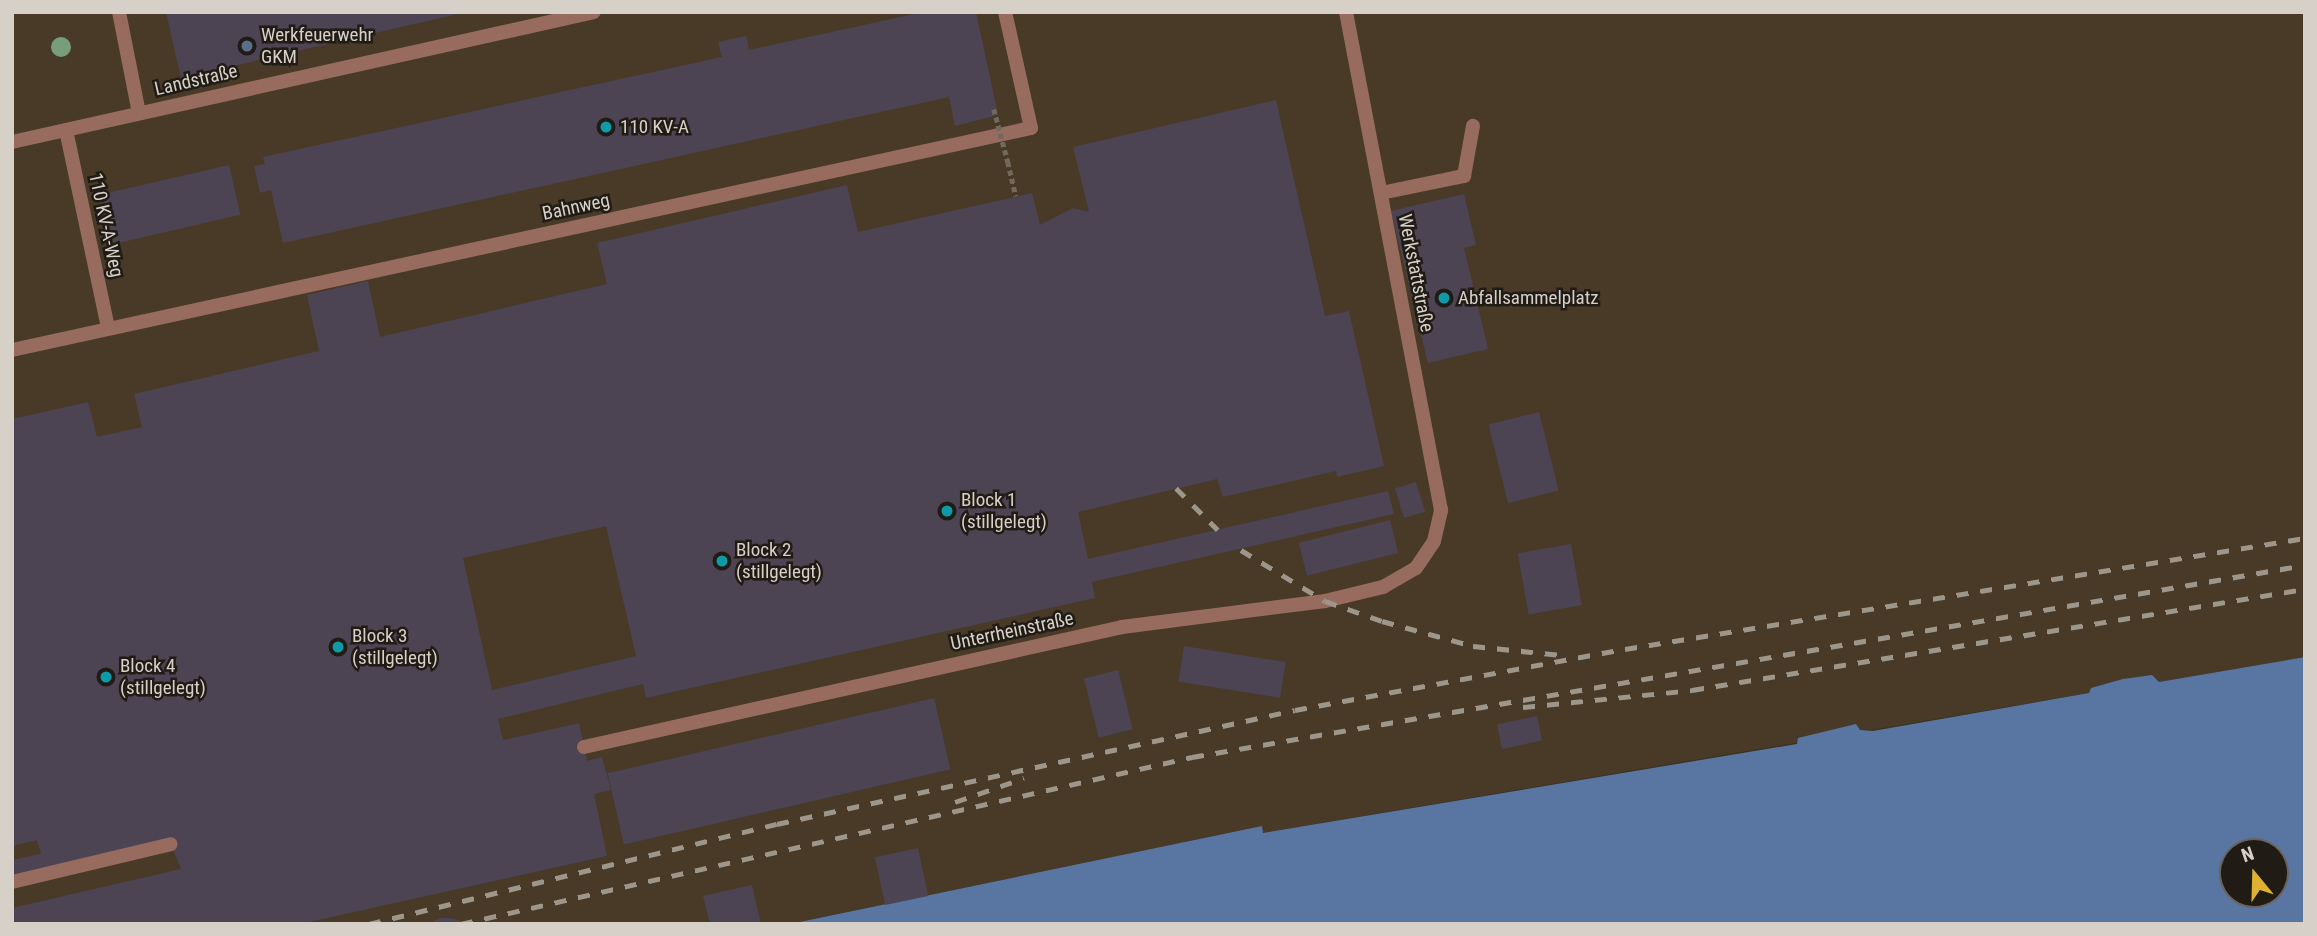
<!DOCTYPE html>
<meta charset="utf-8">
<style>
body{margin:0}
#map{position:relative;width:2317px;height:936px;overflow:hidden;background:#3c3325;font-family:"Roboto Condensed",sans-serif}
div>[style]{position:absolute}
.built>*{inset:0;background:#483a27}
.water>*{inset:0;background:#5976a2}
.building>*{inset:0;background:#4c4453;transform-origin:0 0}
.path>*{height:4.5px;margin-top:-2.25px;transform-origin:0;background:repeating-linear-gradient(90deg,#71695d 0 5px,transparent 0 8.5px)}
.service>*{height:14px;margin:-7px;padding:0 7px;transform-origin:7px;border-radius:7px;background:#986b5f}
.rail>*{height:5px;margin-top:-2.5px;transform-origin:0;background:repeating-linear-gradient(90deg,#9d968b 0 12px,transparent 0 24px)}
.path-bridge>*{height:4.5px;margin-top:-2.25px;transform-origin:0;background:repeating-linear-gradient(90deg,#71695d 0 5px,transparent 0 8.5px)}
.trees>*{width:20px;height:20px;margin:-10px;border-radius:50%;background:#769e7b}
.dots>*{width:19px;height:19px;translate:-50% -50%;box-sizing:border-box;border:4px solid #201b15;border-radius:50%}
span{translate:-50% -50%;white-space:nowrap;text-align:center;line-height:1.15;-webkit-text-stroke:5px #201b15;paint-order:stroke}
.poi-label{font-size:19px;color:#d6d0c8}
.left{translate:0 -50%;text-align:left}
.street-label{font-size:19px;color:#d6d0c8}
.frame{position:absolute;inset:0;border:14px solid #d6d0c8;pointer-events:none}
.north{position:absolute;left:2219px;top:838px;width:70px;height:70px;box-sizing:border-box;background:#201b15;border:2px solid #69635d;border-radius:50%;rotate:341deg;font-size:19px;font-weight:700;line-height:28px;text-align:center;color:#d6d0c8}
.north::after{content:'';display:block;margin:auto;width:24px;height:32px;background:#dfb133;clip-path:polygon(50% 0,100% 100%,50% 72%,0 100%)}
</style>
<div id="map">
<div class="built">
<div style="clip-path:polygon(12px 12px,2305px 12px,2305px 657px,2159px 682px,2152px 675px,2124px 679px,2091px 688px,2089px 693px,1262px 833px,1262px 826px,790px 924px,12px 924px)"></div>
</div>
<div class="water">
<div style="clip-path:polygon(evenodd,2305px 657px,2305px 924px,790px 924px,1262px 826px,1263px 833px,1797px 744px,1798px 738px,1856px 724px,1860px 730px,1873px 731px,2089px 693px,2091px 688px,2123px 679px,2152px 675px,2159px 682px,2305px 657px,2233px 852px,2275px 852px,2275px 894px,2233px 894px,2233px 852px)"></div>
</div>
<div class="building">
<div style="clip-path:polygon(166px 12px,462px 12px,462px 13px,181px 78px)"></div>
<div style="clip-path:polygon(923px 12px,976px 12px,998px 115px,955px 126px,949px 97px,283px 243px,271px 190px,260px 193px,254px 166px,265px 164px,263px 157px,722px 57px,718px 42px,746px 36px,749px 50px)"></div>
<div style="clip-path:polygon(evenodd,1276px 100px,1325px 316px,1349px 311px,1384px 466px,1337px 477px,1336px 471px,1223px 497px,1217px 479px,1078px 512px,1088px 559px,1388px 491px,1394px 514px,1092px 582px,1095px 598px,646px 698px,643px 684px,498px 719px,503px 740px,579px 723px,587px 761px,602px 757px,611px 790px,594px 794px,607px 856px,300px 924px,12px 924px,12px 908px,181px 869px,171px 844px,12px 876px,12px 860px,41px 854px,37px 840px,12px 846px,12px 419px,88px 402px,97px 437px,142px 427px,134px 394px,319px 351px,307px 295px,368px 281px,380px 337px,607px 284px,597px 243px,847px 185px,858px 232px,1032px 193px,1040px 225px,1073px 208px,1089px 212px,1073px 147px,1276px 100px,606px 526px,636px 656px,492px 690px,463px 558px,606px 526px)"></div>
<div style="left:229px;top:165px;width:51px;height:130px;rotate:77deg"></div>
<div style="clip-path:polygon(1464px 194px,1476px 245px,1464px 248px,1488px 349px,1428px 363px,1391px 211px)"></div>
<div style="left:1539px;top:412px;width:81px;height:52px;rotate:76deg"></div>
<div style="left:1416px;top:482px;width:31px;height:22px;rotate:73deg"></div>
<div style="left:1390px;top:520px;width:34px;height:94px;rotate:76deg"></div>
<div style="left:1571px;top:544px;width:62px;height:54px;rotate:80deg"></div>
<div style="left:1184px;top:646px;width:103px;height:36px;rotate:9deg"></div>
<div style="left:1118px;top:670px;width:61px;height:35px;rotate:76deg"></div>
<div style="left:934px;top:698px;width:73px;height:335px;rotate:77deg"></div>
<div style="left:1537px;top:716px;width:25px;height:41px;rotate:78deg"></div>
<div style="left:918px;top:848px;width:49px;height:44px;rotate:78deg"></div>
<div style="clip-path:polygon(752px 885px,761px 924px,710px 924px,703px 896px)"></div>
<div style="clip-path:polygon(441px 918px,451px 918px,468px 924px,427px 924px)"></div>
</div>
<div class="path">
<div style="left:1008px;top:162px;width:35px;rotate:77deg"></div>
</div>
<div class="service">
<div style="left:119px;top:12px;width:103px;rotate:78.8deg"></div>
<div style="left:66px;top:130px;width:202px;rotate:78deg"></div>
<div style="left:12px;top:142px;width:596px;rotate:-12.59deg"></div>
<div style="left:1381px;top:193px;width:85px;rotate:-11.6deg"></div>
<div style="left:1464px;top:176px;width:51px;rotate:-79.8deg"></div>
<div style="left:12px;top:350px;width:1043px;rotate:-12.29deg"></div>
<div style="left:1031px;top:128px;width:119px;rotate:-102.6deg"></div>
<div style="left:584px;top:747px;width:551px;rotate:-12.57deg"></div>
<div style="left:1122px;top:627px;width:205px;rotate:-7.3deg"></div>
<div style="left:1325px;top:601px;width:60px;rotate:-13.6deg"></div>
<div style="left:1383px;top:587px;width:38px;rotate:-30deg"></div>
<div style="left:1416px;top:568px;width:32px;rotate:-56deg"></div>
<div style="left:1434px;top:541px;width:32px;rotate:-77deg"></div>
<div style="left:1441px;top:510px;width:507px;rotate:-100.8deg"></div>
<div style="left:12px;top:882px;width:163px;rotate:-13.4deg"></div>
</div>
<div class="rail">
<div style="left:1176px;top:488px;width:59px;rotate:45deg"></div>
<div style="left:1241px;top:550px;width:98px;rotate:31.3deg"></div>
<div style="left:1325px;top:601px;width:60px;rotate:19.3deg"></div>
<div style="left:1382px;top:621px;width:94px;rotate:15.4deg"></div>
<div style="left:1473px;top:646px;width:89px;rotate:5.8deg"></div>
<div style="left:1523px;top:707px;width:170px;rotate:-5.7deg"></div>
<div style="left:1692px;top:690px;width:621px;rotate:-9.36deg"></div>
<div style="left:955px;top:802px;width:73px;rotate:-19.2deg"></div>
<div style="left:369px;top:924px;width:420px;rotate:-13.8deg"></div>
<div style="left:777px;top:824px;width:530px;rotate:-12.41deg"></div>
<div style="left:1295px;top:710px;width:336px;rotate:-10.5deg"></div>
<div style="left:1625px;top:649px;width:689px;rotate:-9.27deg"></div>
<div style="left:461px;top:924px;width:750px;rotate:-12.87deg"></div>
<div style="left:1192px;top:757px;width:1129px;rotate:-9.79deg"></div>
</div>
<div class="path-bridge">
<div style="left:994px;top:109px;width:55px;rotate:75.2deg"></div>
</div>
<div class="trees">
<div style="left:61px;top:47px"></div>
</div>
<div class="dots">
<div style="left:247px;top:46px;background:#5c6f8a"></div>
<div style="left:606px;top:127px;background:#0f9aa8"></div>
<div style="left:1444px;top:298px;background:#0f9aa8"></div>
<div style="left:947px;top:511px;background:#0f9aa8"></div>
<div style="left:722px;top:561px;background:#0f9aa8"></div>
<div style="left:338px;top:647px;background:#0f9aa8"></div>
<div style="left:106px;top:677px;background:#0f9aa8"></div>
</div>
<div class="poi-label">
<span class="left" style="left:261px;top:46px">Werkfeuerwehr<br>GKM</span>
<span class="left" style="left:620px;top:127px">110 KV-A</span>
<span class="left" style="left:1458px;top:298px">Abfallsammelplatz</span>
<span class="left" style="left:961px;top:511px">Block 1<br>(stillgelegt)</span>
<span class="left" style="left:736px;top:561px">Block 2<br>(stillgelegt)</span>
<span class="left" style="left:352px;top:647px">Block 3<br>(stillgelegt)</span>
<span class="left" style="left:120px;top:677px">Block 4<br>(stillgelegt)</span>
</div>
<div class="street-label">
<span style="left:196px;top:80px;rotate:-13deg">Landstraße</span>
<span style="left:576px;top:207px;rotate:-12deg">Bahnweg</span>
<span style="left:106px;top:225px;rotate:78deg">110 KV-A-Weg</span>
<span style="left:1416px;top:273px;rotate:79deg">Werkstattstraße</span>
<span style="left:1012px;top:631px;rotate:-12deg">Unterrheinstraße</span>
</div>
<div class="frame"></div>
<div class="north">N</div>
</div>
